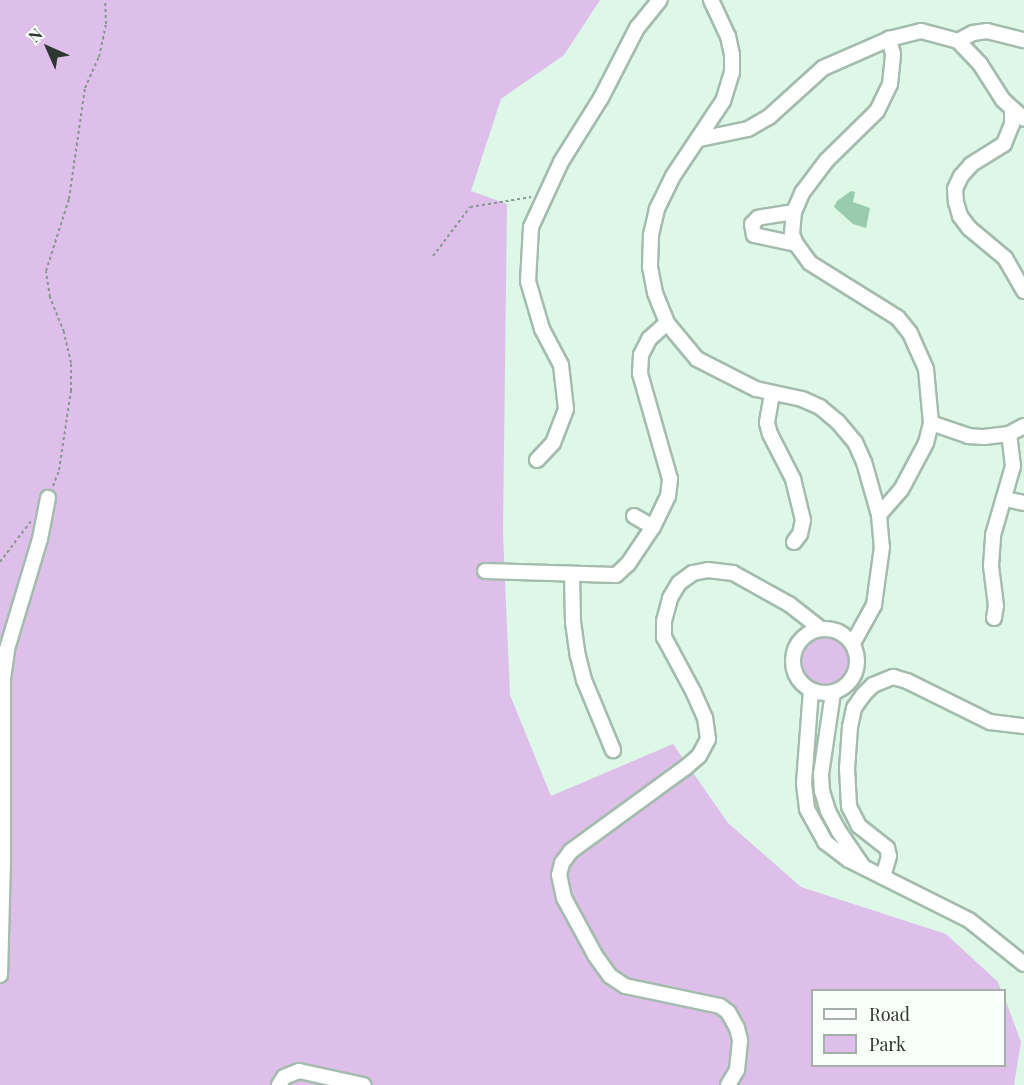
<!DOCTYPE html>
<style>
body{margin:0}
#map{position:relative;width:1024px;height:1085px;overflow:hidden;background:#ddf8e7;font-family:"Playfair Display",serif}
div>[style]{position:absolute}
.green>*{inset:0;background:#debfe9}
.round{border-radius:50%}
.water>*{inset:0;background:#99ccae}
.path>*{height:2px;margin-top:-1px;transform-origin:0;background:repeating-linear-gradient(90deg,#86988d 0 3px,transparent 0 6px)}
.roads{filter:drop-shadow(2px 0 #a3bcad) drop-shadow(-2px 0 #a3bcad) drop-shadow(0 2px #a3bcad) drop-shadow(0 -2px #a3bcad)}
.minor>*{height:14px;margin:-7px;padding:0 7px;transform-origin:7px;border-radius:7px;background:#fff}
.minor>.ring{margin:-7px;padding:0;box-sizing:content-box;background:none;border:14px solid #fff;border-radius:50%}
span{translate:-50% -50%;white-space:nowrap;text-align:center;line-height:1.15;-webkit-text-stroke:4.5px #f9fffb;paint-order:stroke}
.legend{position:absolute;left:811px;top:989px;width:195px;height:78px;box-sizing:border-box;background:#f9fffb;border:2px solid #a7afaa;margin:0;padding:8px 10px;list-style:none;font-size:18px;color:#2d3731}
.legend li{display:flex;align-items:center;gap:12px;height:30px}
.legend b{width:30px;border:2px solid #a7afaa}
.north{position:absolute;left:18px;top:18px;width:60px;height:60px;-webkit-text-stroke:4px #f9fffb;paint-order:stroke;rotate:315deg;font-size:16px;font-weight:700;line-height:24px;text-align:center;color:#2d3731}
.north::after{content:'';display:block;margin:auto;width:21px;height:27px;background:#2d3731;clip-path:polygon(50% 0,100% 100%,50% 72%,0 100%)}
</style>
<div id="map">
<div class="green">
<div style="clip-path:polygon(0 0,600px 0,564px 55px,501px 99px,471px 191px,507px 204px,503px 534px,510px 695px,551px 796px,673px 744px,728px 823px,801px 887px,946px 934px,998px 982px,1001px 990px,812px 990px,812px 1066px,1004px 1066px,1005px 999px,1021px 1042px,1014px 1085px,0 1085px)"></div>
<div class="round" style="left:801px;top:633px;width:52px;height:52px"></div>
</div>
<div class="water">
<div style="clip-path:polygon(851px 191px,855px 192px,853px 202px,870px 208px,866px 228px,853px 224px,834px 207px,837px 201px)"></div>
</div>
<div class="path">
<div style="left:433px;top:256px;width:61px;rotate:-52.9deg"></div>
<div style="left:470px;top:207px;width:62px;rotate:-9.3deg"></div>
<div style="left:53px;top:486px;width:17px;rotate:-69deg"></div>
<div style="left:59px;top:470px;width:80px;rotate:-81.4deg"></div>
<div style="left:71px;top:391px;width:28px;rotate:-90deg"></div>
<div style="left:71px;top:363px;width:32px;rotate:-103deg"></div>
<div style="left:64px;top:332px;width:38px;rotate:-112deg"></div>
<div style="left:50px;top:297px;width:26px;rotate:-99deg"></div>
<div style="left:46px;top:271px;width:76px;rotate:-72.3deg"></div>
<div style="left:69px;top:199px;width:112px;rotate:-81.8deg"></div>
<div style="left:85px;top:88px;width:34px;rotate:-66deg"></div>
<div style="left:99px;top:57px;width:34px;rotate:-78deg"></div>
<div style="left:106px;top:24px;width:24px;rotate:-92deg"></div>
<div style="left:0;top:562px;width:51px;rotate:-52.9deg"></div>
</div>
<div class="roads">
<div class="minor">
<div style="left:711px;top:0;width:40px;rotate:65deg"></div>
<div style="left:728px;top:36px;width:19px;rotate:78deg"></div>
<div style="left:732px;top:55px;width:17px;rotate:90deg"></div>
<div style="left:732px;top:72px;width:30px;rotate:107deg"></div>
<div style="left:723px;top:101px;width:90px;rotate:123.7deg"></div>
<div style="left:673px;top:176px;width:37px;rotate:116deg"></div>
<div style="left:657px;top:209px;width:28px;rotate:103deg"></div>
<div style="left:651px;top:236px;width:31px;rotate:92deg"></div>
<div style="left:650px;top:267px;width:26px;rotate:79deg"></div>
<div style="left:655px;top:293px;width:32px;rotate:68deg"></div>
<div style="left:667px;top:323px;width:47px;rotate:50.2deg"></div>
<div style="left:697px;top:359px;width:66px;rotate:27deg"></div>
<div style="left:756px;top:389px;width:47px;rotate:12.3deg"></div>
<div style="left:802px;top:399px;width:20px;rotate:24deg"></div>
<div style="left:820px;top:407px;width:23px;rotate:40deg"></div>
<div style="left:838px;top:422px;width:26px;rotate:50deg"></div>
<div style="left:855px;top:442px;width:22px;rotate:66deg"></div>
<div style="left:864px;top:462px;width:55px;rotate:74.2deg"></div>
<div style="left:879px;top:515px;width:32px;rotate:85deg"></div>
<div style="left:882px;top:547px;width:59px;rotate:97.9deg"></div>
<div style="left:874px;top:605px;width:43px;rotate:118.9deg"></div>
<div style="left:958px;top:41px;width:17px;rotate:-28deg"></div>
<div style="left:973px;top:33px;width:14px;rotate:-8deg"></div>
<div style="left:987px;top:31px;width:38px;rotate:14deg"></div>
<div style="left:1012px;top:110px;width:14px;rotate:90deg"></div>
<div style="left:1012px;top:124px;width:22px;rotate:112deg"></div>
<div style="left:1004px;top:144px;width:39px;rotate:148deg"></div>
<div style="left:971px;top:165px;width:15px;rotate:132deg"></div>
<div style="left:961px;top:176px;width:14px;rotate:115deg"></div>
<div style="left:955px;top:189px;width:13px;rotate:86deg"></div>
<div style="left:956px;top:202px;width:15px;rotate:74deg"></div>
<div style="left:960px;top:216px;width:15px;rotate:53deg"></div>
<div style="left:969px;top:228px;width:47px;rotate:39.8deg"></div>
<div style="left:1005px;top:258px;width:38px;rotate:60deg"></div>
<div style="left:700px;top:139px;width:49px;rotate:-11.8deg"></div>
<div style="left:748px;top:129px;width:24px;rotate:-30deg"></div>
<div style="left:769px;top:117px;width:73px;rotate:-42.2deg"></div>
<div style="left:823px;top:68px;width:72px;rotate:-23.7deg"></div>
<div style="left:889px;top:39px;width:33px;rotate:-14deg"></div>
<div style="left:921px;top:31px;width:38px;rotate:15deg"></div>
<div style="left:958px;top:41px;width:32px;rotate:46deg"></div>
<div style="left:980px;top:64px;width:43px;rotate:57.4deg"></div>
<div style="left:1003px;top:100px;width:28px;rotate:42deg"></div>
<div style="left:794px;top:212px;width:36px;rotate:171deg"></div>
<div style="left:758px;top:218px;width:8px;rotate:135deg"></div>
<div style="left:752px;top:224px;width:11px;rotate:80deg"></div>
<div style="left:754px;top:235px;width:43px;rotate:12.1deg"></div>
<div style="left:772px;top:394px;width:29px;rotate:100deg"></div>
<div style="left:767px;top:423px;width:11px;rotate:75deg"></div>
<div style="left:770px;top:434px;width:51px;rotate:62.9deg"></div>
<div style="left:793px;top:479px;width:42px;rotate:76.3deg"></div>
<div style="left:803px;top:520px;width:14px;rotate:102deg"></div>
<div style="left:800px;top:534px;width:10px;rotate:127deg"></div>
<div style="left:931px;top:423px;width:39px;rotate:19deg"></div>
<div style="left:968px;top:436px;width:16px;rotate:4deg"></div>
<div style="left:984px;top:437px;width:25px;rotate:-7deg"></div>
<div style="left:1009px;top:434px;width:17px;rotate:-28deg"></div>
<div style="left:537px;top:460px;width:23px;rotate:-47deg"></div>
<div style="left:553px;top:443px;width:36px;rotate:-69deg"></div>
<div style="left:566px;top:409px;width:44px;rotate:-96.5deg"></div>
<div style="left:561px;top:365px;width:41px;rotate:-117.8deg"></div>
<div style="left:542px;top:329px;width:50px;rotate:-106.3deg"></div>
<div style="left:528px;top:281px;width:54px;rotate:-86.8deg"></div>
<div style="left:531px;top:227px;width:72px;rotate:-65.2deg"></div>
<div style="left:561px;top:162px;width:75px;rotate:-58deg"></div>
<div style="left:601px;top:98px;width:79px;rotate:-62.8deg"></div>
<div style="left:637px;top:28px;width:36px;rotate:-51deg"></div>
<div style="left:1005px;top:499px;width:19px;rotate:12deg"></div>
<div style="left:879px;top:515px;width:33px;rotate:-49deg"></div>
<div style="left:901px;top:490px;width:53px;rotate:-62deg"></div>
<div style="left:926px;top:443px;width:21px;rotate:-76deg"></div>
<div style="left:931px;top:423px;width:54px;rotate:-95.3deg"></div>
<div style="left:926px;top:369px;width:39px;rotate:-114deg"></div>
<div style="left:910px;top:333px;width:19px;rotate:-129deg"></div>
<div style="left:898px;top:318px;width:104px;rotate:-148deg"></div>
<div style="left:810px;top:263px;width:24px;rotate:-126deg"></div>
<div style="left:796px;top:244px;width:11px;rotate:-112deg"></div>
<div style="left:792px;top:234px;width:22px;rotate:-85deg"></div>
<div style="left:794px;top:212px;width:21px;rotate:-67deg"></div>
<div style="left:802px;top:193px;width:41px;rotate:-52.9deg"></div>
<div style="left:827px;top:160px;width:70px;rotate:-44.4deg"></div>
<div style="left:877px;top:111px;width:30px;rotate:-64deg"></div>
<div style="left:890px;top:84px;width:30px;rotate:-84deg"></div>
<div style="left:893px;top:54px;width:16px;rotate:-105deg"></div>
<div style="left:634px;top:516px;width:22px;rotate:30deg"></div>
<div style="left:653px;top:527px;width:34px;rotate:-64deg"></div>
<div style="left:668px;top:496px;width:17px;rotate:-83deg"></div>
<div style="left:670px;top:479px;width:109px;rotate:-105.9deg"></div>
<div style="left:640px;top:374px;width:19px;rotate:-87deg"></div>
<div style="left:641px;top:355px;width:18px;rotate:-63deg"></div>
<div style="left:649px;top:339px;width:24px;rotate:-42deg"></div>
<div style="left:485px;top:571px;width:131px;rotate:1.7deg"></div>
<div style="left:616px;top:575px;width:16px;rotate:-43deg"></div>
<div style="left:628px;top:564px;width:45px;rotate:-56deg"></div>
<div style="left:572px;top:574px;width:48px;rotate:88.8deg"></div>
<div style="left:573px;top:622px;width:34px;rotate:82deg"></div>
<div style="left:578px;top:656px;width:25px;rotate:76deg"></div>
<div style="left:584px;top:680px;width:76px;rotate:67.5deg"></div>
<div style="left:994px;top:618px;width:12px;rotate:-81deg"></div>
<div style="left:996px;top:606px;width:40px;rotate:-97.1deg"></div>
<div style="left:991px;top:566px;width:31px;rotate:-86deg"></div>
<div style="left:993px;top:535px;width:72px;rotate:-73.8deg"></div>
<div style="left:1013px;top:466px;width:32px;rotate:-97deg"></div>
<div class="ring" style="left:793px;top:629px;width:50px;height:50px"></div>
<div style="left:811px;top:690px;width:94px;rotate:94.3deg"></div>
<div style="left:804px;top:784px;width:25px;rotate:83deg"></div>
<div style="left:807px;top:809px;width:38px;rotate:61deg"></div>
<div style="left:825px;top:842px;width:30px;rotate:37deg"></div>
<div style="left:849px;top:860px;width:134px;rotate:26.6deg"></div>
<div style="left:969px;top:920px;width:70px;rotate:38.7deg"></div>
<div style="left:833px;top:693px;width:82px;rotate:98.4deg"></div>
<div style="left:821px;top:774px;width:17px;rotate:87deg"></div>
<div style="left:822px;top:791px;width:21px;rotate:73deg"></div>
<div style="left:828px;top:811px;width:21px;rotate:62deg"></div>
<div style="left:838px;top:830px;width:42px;rotate:55.6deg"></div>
<div style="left:883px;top:877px;width:22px;rotate:-74deg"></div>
<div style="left:889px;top:856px;width:8px;rotate:-104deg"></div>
<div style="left:887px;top:848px;width:36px;rotate:-142deg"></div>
<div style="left:859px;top:826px;width:22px;rotate:-117deg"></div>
<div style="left:849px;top:806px;width:37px;rotate:-93deg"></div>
<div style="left:847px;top:769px;width:42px;rotate:-85.9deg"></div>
<div style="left:850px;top:727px;width:19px;rotate:-78deg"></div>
<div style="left:854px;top:708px;width:16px;rotate:-55deg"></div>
<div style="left:863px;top:695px;width:14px;rotate:-45deg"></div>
<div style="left:873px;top:685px;width:22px;rotate:-22deg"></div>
<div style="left:893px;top:677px;width:15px;rotate:16deg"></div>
<div style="left:907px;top:681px;width:93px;rotate:26.3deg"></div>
<div style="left:990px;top:722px;width:34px;rotate:7deg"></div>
<div style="left:0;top:975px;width:111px;rotate:-88.5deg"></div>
<div style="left:3px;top:864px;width:185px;rotate:-90deg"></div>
<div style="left:3px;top:679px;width:30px;rotate:-82deg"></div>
<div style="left:7px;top:649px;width:115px;rotate:-73.3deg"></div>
<div style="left:40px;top:539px;width:42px;rotate:-79deg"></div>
<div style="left:279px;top:1085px;width:9px;rotate:-58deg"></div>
<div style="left:284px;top:1077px;width:16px;rotate:-22deg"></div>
<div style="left:299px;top:1071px;width:66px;rotate:12.3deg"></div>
<div style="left:728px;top:1085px;width:17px;rotate:-59deg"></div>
<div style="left:737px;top:1070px;width:30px;rotate:-84deg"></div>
<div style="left:740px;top:1040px;width:12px;rotate:-104deg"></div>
<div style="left:737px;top:1028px;width:18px;rotate:-119deg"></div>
<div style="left:728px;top:1012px;width:10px;rotate:-143deg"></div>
<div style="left:720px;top:1006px;width:97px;rotate:-168.1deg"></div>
<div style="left:625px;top:986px;width:18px;rotate:-146deg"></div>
<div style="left:610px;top:976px;width:26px;rotate:-126deg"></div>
<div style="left:595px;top:955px;width:65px;rotate:-118.5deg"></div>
<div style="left:564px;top:898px;width:24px;rotate:-102deg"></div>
<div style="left:559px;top:875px;width:12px;rotate:-76deg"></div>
<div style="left:562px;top:863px;width:15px;rotate:-53deg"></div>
<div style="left:571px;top:851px;width:141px;rotate:-36.1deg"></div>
<div style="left:685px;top:768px;width:18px;rotate:-41deg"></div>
<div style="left:699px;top:756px;width:19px;rotate:-62deg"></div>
<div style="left:708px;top:739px;width:21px;rotate:-98deg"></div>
<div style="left:705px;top:718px;width:27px;rotate:-114deg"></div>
<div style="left:694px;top:693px;width:64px;rotate:-118.2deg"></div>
<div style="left:664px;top:637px;width:16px;rotate:-90deg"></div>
<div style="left:664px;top:621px;width:24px;rotate:-75deg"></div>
<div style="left:670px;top:598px;width:17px;rotate:-59deg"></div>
<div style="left:679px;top:583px;width:17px;rotate:-36deg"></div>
<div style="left:693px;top:573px;width:15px;rotate:-11deg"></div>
<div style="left:708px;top:570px;width:25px;rotate:7deg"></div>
<div style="left:733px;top:573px;width:64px;rotate:29deg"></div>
<div style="left:789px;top:604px;width:39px;rotate:38deg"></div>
</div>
</div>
<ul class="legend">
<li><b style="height:8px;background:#fff"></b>Road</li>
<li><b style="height:16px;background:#debfe9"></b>Park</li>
</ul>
<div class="north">N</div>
</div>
